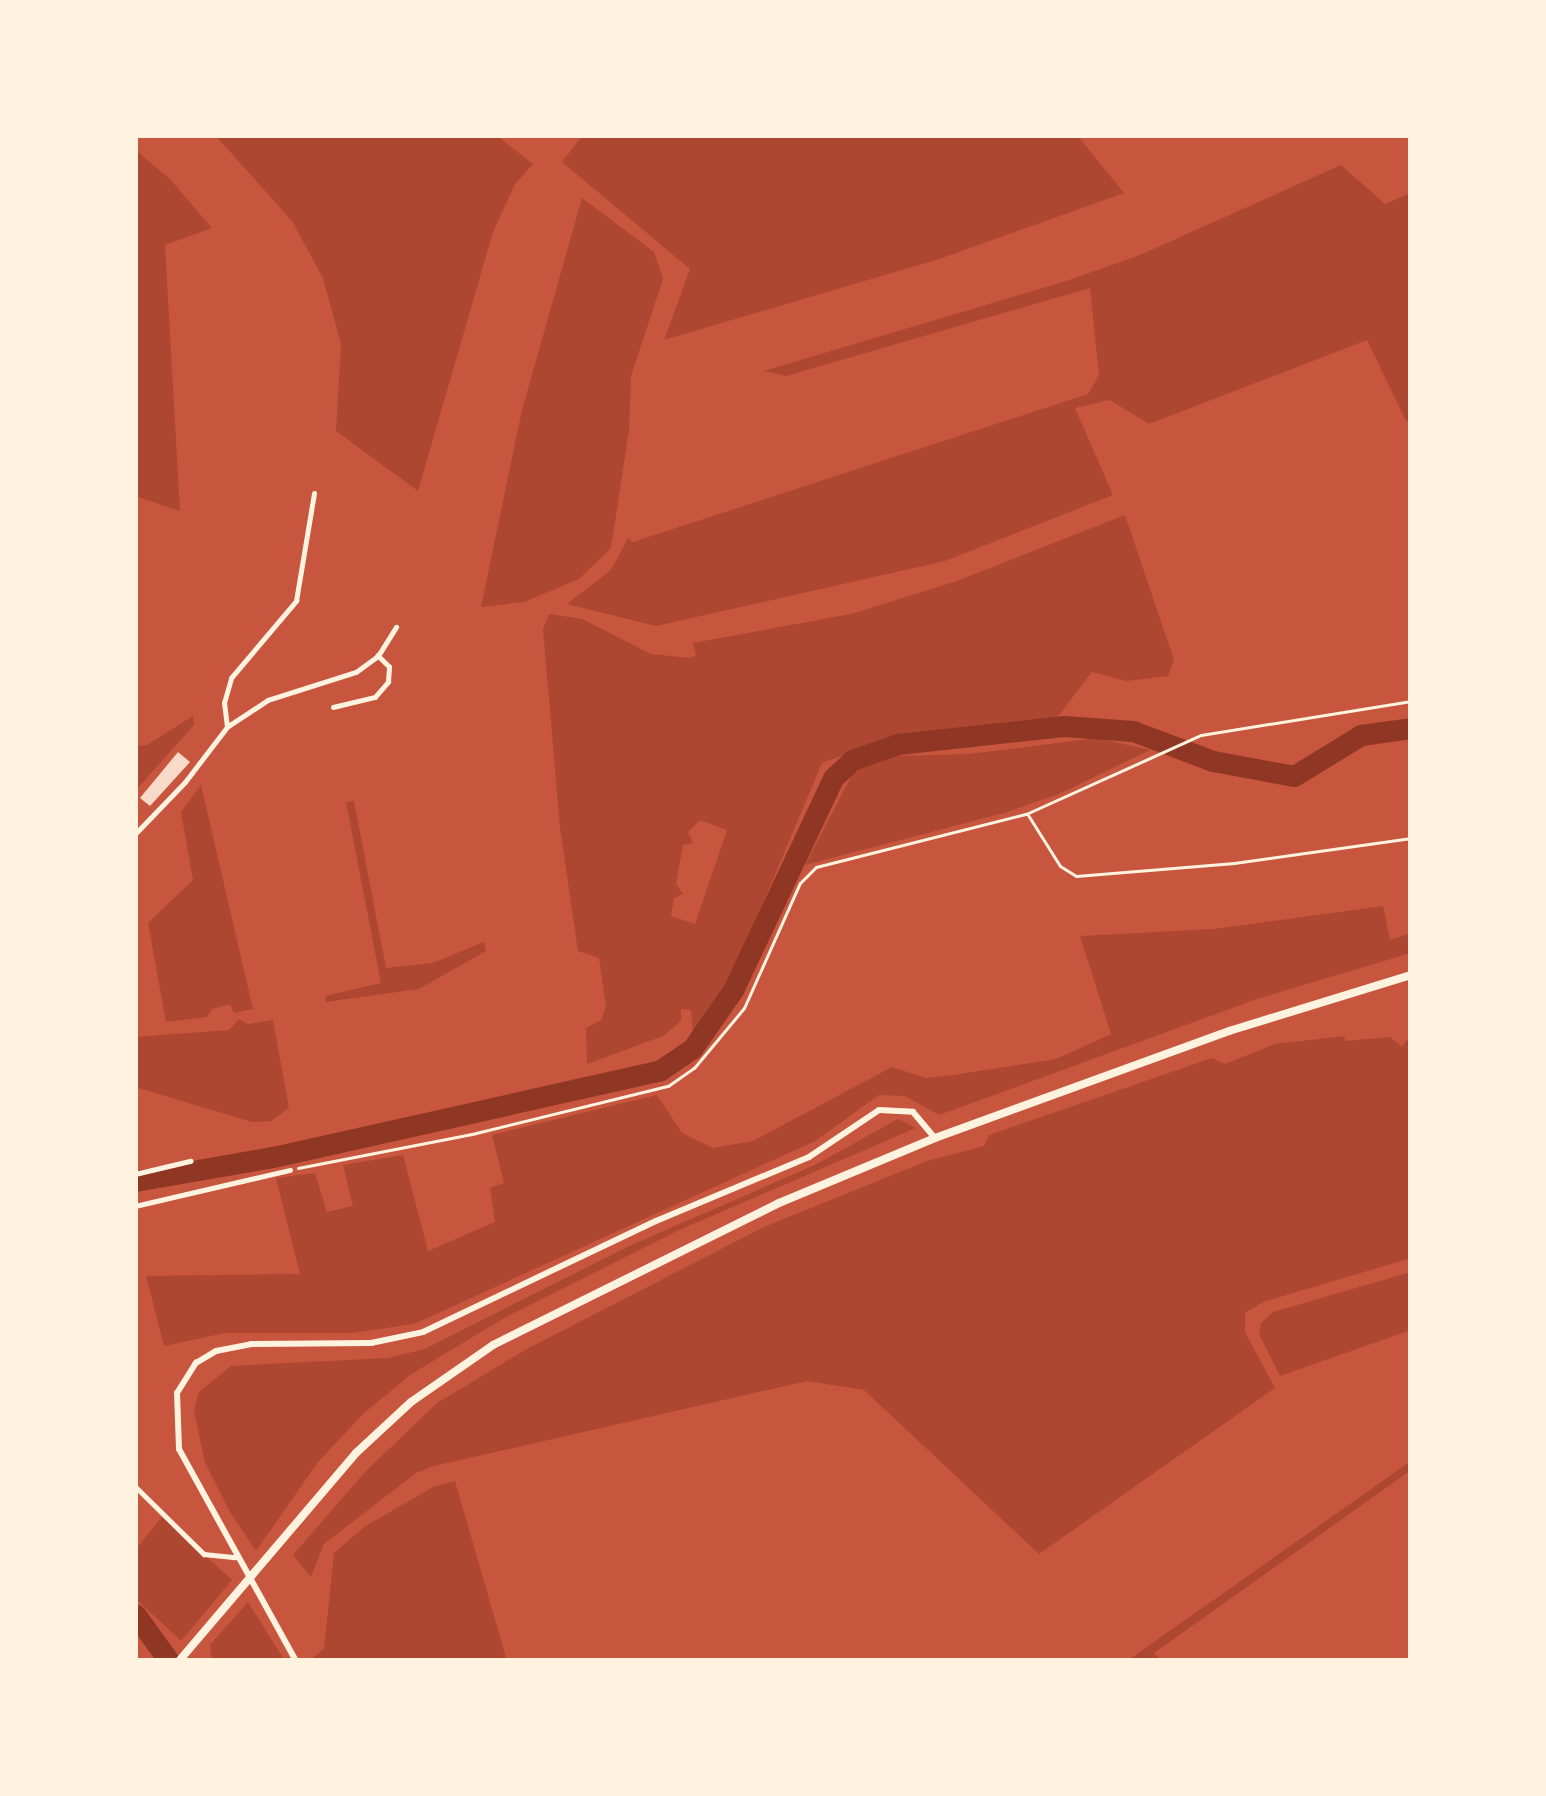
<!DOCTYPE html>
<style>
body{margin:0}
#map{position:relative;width:1546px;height:1796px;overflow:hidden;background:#c8553d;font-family:Bitter,serif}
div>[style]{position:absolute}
.green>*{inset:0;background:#ae4732}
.river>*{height:21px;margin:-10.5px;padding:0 10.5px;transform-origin:10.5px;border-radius:10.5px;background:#8f3625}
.building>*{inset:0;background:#f7dbc8}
.path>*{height:3px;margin:-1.5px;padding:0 1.5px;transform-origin:1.5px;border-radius:1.5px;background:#fff3e0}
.minor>*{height:4.5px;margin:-2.25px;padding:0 2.25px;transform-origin:2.25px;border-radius:2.25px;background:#fff3e0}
.tertiary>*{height:6px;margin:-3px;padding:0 3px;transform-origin:3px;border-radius:3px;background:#fff3e0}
.primary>*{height:8px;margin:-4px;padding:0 4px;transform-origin:4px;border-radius:4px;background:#fff3e0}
span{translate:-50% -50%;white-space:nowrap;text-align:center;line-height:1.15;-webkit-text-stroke:12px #fff3e0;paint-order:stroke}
.frame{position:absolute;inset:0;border:138px solid #fff3e0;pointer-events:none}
</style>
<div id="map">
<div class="green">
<div style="clip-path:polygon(215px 135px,496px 135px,533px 164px,515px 184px,493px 232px,418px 491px,336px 431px,341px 344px,323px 278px,292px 221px)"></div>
<div style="clip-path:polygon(583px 135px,1077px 135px,1124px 193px,939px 259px,664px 340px,690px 269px,562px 162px)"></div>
<div style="clip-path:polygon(135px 150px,169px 178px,212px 228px,165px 245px,180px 511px,135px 496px)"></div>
<div style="clip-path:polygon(1341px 165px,1385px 204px,1411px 193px,1411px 420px,1406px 421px,1367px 340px,1149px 424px,1110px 400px,1075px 408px,1113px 495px,945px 561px,656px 626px,567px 604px,611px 570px,628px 538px,633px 542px,1088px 394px,1099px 375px,1090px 288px,786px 376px,764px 371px,1066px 281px,1140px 255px)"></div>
<div style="clip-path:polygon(582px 198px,654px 252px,663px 279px,631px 376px,629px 430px,611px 548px,579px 579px,524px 602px,481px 607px,522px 410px)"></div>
<div style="clip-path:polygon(evenodd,1125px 515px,1174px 660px,1168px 676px,1126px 681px,1092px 672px,1056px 719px,889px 738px,822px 763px,739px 960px,703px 1023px,693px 1032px,691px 1010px,681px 1009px,681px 1021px,663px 1036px,587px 1064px,586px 1028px,601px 1020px,606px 1007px,599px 958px,578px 951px,560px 828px,543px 629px,549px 614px,582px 619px,651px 654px,689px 658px,696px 655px,693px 643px,851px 614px,954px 582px,1125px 515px,700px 820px,727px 830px,695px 924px,671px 916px,674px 898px,683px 894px,676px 884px,683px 845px,693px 843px,688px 832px,700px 820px)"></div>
<div style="clip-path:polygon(193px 716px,194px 725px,135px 791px,135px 746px,147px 745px)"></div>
<div style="clip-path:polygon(1097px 738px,1150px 750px,1059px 794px,1004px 813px,805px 865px,856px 767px,895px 756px,969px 754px)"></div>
<div style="clip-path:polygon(201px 785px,253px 1009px,234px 1013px,230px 1004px,212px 1009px,207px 1017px,166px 1022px,148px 923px,193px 880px,181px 812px)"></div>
<div style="clip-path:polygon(354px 801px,386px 968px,433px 963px,484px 942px,486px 951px,419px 989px,326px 1002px,325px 996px,381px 983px,346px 802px)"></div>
<div style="clip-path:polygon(1383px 906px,1390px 940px,1411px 933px,1411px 953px,1257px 999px,939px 1115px,905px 1096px,879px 1095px,815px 1141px,414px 1324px,352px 1333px,225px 1333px,164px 1346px,146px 1276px,300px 1274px,276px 1178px,315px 1173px,327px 1212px,353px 1206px,343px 1165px,403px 1155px,428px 1251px,495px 1222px,490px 1188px,504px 1183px,492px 1135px,657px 1095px,682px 1133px,713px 1148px,753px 1141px,892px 1067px,926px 1078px,953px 1075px,1056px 1059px,1111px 1034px,1080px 936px,1214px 929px)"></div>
<div style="clip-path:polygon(239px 1019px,248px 1024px,273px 1020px,289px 1108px,271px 1121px,252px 1122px,135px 1087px,135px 1037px,229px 1030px)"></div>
<div style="clip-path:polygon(1411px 1034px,1411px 1258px,1263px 1302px,1245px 1313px,1245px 1332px,1275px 1388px,1039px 1554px,864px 1390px,807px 1381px,434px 1466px,416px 1473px,324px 1544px,311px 1577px,293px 1555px,365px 1472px,437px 1403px,525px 1350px,764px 1227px,927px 1161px,984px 1146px,989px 1135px,1212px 1058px,1225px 1064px,1275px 1044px,1345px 1036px,1344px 1041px,1390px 1037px,1402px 1047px)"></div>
<div style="clip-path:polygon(898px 1119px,916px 1128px,677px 1231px,504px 1318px,410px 1375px,363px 1414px,318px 1462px,256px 1551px,230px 1512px,205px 1463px,194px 1410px,199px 1392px,231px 1366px,388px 1358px,425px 1349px,627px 1247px,817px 1164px)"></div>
<div style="clip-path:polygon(1411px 1272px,1411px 1330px,1280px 1376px,1259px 1334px,1261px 1323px,1273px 1312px)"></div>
<div style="clip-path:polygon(1411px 1461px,1411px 1470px,1154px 1653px,1161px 1661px,1127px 1661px)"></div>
<div style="clip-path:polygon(455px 1481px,507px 1661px,309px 1661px,324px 1649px,334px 1553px,364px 1527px,433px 1487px)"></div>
<div style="clip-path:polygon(162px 1517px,232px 1580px,181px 1641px,135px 1598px,135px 1550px)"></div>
<div style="clip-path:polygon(248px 1602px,285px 1661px,212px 1661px,210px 1645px)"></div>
</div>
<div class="river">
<div style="left:135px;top:1181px;width:140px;rotate:-9.9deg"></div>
<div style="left:273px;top:1157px;width:395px;rotate:-12.6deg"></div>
<div style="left:659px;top:1071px;width:40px;rotate:-34deg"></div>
<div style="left:692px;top:1049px;width:72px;rotate:-55.2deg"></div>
<div style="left:733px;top:990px;width:234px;rotate:-64.7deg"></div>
<div style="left:833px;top:778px;width:26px;rotate:-43deg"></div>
<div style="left:852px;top:760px;width:49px;rotate:-19.2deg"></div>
<div style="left:898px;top:744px;width:167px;rotate:-6.2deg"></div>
<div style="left:1064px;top:726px;width:69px;rotate:4.1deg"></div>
<div style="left:1133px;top:731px;width:85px;rotate:20.6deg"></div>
<div style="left:1213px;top:761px;width:82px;rotate:10.5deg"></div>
<div style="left:1294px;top:776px;width:79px;rotate:-31.5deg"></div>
<div style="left:1361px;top:735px;width:50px;rotate:-8deg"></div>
<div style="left:135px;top:1614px;width:58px;rotate:54.1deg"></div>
</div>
<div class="building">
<div style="clip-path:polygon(178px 752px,190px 762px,150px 806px,140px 798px)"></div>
</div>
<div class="path">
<div style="left:1028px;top:815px;width:60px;rotate:57.9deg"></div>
<div style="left:1060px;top:866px;width:19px;rotate:32deg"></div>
<div style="left:1076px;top:876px;width:159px;rotate:-4.7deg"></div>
<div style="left:1234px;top:863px;width:179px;rotate:-8deg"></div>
<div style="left:298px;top:1168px;width:181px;rotate:-11.1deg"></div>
<div style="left:476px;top:1133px;width:198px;rotate:-13.8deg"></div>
<div style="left:668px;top:1086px;width:32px;rotate:-35deg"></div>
<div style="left:694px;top:1068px;width:78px;rotate:-50.2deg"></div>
<div style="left:744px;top:1008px;width:137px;rotate:-65.9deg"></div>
<div style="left:800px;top:883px;width:23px;rotate:-45deg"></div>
<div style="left:816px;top:867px;width:217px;rotate:-14.2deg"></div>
<div style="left:1026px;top:814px;width:192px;rotate:-24.3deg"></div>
<div style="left:1201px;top:735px;width:213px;rotate:-9.2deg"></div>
</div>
<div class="minor">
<div style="left:333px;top:707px;width:43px;rotate:-13.4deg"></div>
<div style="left:375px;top:697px;width:20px;rotate:-49deg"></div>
<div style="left:388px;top:682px;width:15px;rotate:-86deg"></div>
<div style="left:389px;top:667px;width:16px;rotate:-135deg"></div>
<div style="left:227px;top:727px;width:24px;rotate:-97deg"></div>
<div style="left:224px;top:703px;width:26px;rotate:-74deg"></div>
<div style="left:231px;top:678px;width:101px;rotate:-49.8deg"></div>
<div style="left:296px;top:601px;width:109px;rotate:-80.5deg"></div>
<div style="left:135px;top:834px;width:72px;rotate:-46.1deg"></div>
<div style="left:185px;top:782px;width:69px;rotate:-52.6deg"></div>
<div style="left:227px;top:727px;width:49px;rotate:-33.4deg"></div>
<div style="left:268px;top:700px;width:92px;rotate:-17.7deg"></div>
<div style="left:356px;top:672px;width:27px;rotate:-36deg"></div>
<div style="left:378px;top:656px;width:34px;rotate:-58deg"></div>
<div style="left:135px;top:1174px;width:57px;rotate:-13.3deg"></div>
<div style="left:135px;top:1206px;width:159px;rotate:-13.1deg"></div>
<div style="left:135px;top:1486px;width:97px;rotate:44.6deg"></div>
<div style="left:204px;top:1554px;width:31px;rotate:6deg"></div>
</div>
<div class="tertiary">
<div style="left:296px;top:1661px;width:242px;rotate:-118.9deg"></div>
<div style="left:179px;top:1449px;width:56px;rotate:-92deg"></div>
<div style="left:177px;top:1393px;width:36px;rotate:-58deg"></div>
<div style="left:196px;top:1363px;width:23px;rotate:-31deg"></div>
<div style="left:216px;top:1351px;width:36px;rotate:-11deg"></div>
<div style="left:251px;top:1344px;width:120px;rotate:-0.5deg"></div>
<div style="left:371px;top:1343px;width:53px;rotate:-11.9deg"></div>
<div style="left:423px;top:1332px;width:258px;rotate:-25.5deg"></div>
<div style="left:656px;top:1221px;width:166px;rotate:-22.7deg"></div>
<div style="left:809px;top:1157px;width:84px;rotate:-33.9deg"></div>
<div style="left:879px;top:1110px;width:34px;rotate:3deg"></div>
<div style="left:913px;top:1112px;width:34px;rotate:50deg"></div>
</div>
<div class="primary">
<div style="left:179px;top:1661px;width:273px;rotate:-49.6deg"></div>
<div style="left:356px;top:1453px;width:75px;rotate:-42.8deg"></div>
<div style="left:411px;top:1402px;width:100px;rotate:-34.8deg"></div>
<div style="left:493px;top:1345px;width:319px;rotate:-26.4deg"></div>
<div style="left:779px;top:1203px;width:169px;rotate:-22.6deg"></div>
<div style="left:935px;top:1138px;width:313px;rotate:-20deg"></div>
<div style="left:1229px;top:1031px;width:190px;rotate:-17.1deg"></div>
</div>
<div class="frame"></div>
</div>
